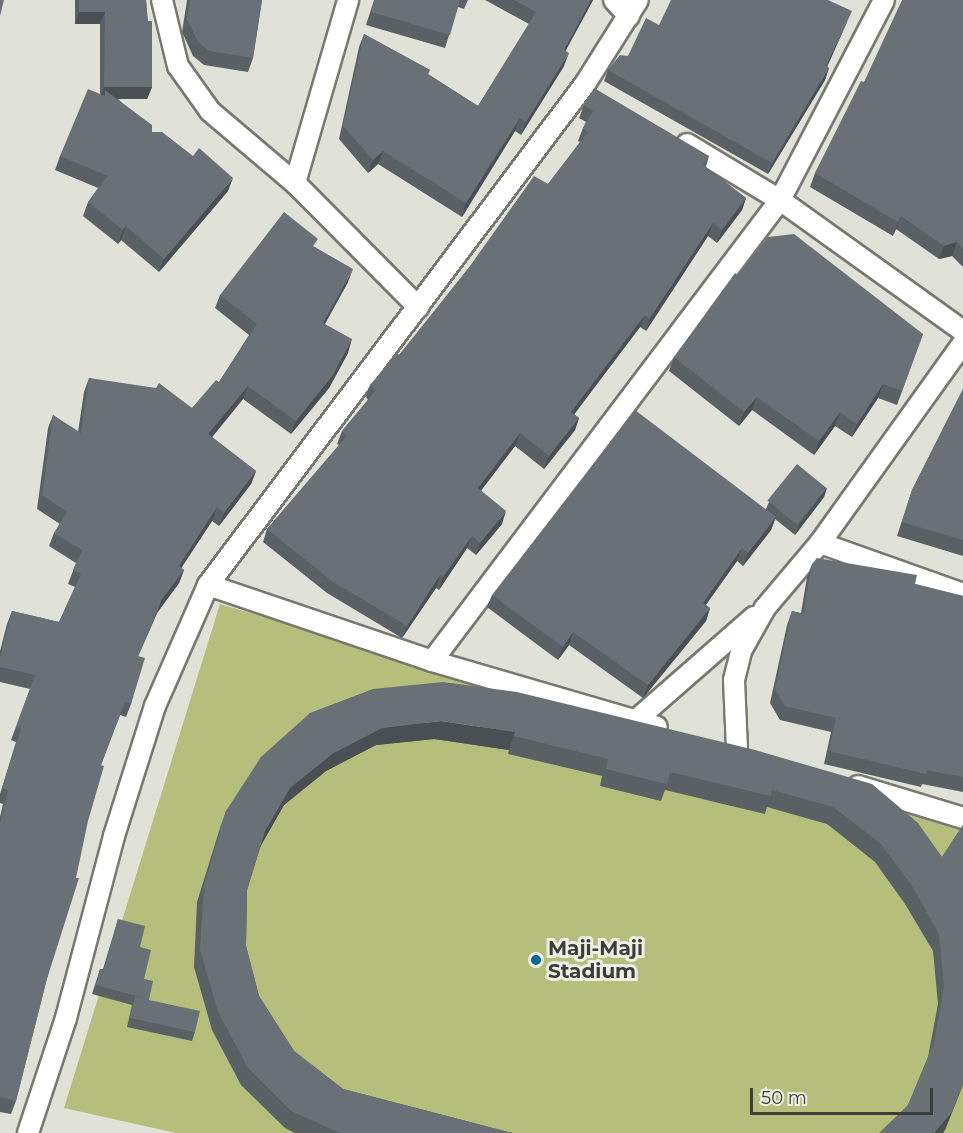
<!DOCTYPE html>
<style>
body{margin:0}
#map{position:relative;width:963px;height:1133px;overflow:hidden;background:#e0e2d8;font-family:Montserrat,sans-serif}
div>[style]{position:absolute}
.green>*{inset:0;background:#b5be7b}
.roads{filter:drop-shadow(2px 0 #77786f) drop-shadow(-2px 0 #77786f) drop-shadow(0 2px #77786f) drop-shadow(0 -2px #77786f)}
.minor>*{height:20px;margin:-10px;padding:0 10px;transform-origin:10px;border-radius:10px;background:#fff}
.wall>*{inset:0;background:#5a6165}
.shaded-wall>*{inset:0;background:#4a4f53}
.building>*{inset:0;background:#697176;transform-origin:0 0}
.dots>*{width:16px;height:16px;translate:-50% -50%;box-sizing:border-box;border:3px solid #edefe5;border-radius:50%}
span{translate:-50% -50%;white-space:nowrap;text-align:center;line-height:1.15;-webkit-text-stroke:6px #edefe5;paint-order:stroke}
.poi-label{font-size:20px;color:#3c3d39;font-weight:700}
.left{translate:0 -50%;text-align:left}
.scale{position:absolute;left:750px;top:1088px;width:183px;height:27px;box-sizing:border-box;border:3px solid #3c3d39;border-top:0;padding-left:8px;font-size:18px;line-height:21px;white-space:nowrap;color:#3c3d39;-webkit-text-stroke:4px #edefe5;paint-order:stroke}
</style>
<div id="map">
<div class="green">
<div style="clip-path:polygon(220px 604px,827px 781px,963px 812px,963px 1133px,176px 1133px,64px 1108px)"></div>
</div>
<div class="roads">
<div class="minor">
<div style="left:162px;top:0;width:68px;rotate:76.4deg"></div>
<div style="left:178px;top:66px;width:55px;rotate:54.6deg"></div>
<div style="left:210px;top:111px;width:111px;rotate:40.3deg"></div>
<div style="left:295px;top:183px;width:175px;rotate:45.2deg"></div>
<div style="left:614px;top:0;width:22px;rotate:47deg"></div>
<div style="left:687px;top:144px;width:109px;rotate:31.1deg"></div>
<div style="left:780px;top:200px;width:225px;rotate:35.6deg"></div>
<div style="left:295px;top:183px;width:191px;rotate:-73.8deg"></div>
<div style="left:820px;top:543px;width:152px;rotate:19.6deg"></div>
<div style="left:208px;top:585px;width:237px;rotate:18.7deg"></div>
<div style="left:432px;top:661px;width:234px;rotate:16.3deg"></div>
<div style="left:432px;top:661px;width:578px;rotate:-52.95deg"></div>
<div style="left:780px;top:200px;width:225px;rotate:-62.5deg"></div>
<div style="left:635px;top:721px;width:158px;rotate:-41.2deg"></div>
<div style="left:737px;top:749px;width:69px;rotate:-92.5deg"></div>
<div style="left:734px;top:680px;width:32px;rotate:-76deg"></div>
<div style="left:742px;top:649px;width:47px;rotate:-60.7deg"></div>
<div style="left:765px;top:608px;width:85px;rotate:-49.8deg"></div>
<div style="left:820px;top:543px;width:246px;rotate:-54.4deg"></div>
<div style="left:858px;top:786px;width:110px;rotate:16.9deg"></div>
<div style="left:28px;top:1133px;width:121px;rotate:-71.7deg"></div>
<div style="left:66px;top:1018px;width:188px;rotate:-75.2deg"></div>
<div style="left:114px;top:836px;width:136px;rotate:-72.5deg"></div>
<div style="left:155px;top:706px;width:132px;rotate:-66.3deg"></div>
<div style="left:208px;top:585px;width:627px;rotate:-53.04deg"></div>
<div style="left:585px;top:84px;width:99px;rotate:-57.8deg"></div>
</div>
</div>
<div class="wall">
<div style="clip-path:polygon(75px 0,146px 0,152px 87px,147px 99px,118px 99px,152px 132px,228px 191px,159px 272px,121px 240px,118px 244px,83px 216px,88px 202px,98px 188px,55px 170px,60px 156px,100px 94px,100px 24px,75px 24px)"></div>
<div style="clip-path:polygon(187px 0,262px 0,253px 58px,248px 72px,204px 65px,193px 56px,182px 32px)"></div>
<div style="clip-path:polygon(374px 0,468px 0,464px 9px,458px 7px,445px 48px,366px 25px)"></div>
<div style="clip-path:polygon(485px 0,593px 0,565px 51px,564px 66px,521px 135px,515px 131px,462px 217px,378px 164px,368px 173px,339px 139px,359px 47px,364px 34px,430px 70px,428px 74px,478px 106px,529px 24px)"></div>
<div style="clip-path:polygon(963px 0,963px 266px,962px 266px,952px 256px,939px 259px,896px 229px,893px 236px,810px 187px,815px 173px,864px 82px)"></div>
<div style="clip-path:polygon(847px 22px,827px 67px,829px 68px,825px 80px,768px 174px,604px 81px,608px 70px,628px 56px,659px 25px)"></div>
<div style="clip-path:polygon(584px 105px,709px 156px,706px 167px,746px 198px,742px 210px,717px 243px,708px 236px,646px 331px,640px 327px,574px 414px,579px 418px,575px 430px,544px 469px,515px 446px,481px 490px,502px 524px,476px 555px,467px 548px,439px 590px,436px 588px,402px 638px,327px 593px,263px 542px,267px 529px,339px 445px,337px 444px,342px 431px,368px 400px,366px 397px,370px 385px,399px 355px,548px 184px,580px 142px,578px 141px,583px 128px,586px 122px,579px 118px)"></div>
<div style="clip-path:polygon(315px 247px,348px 282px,325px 324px,348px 353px,329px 388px,291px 434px,243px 399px,212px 437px,256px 471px,251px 484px,219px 526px,212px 521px,181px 568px,184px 570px,179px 583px,157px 613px,138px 656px,131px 704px,126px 717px,120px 715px,101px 765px,16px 1101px,11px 1114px,0 1112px,0 817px,3px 804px,0 803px,0 794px,16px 742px,11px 740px,30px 689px,0 682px,0 651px,7px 624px,12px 611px,59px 622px,75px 587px,68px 584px,76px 563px,49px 546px,54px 533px,60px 524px,37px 509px,48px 428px,53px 415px,78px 432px,84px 392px,89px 378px,192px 408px,219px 382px,249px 335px,215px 308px,220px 295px)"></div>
<div style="clip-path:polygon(738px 275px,923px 334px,897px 405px,878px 398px,852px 437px,835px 426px,814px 455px,752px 410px,739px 426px,669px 371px,674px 357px)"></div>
<div style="clip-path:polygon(963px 389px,963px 556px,897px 536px,912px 490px)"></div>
<div style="clip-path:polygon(827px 488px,824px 497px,795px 535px,775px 519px,771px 530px,743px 566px,737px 561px,706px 605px,710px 608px,706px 621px,643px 698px,569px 645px,558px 660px,487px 607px,492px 595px,766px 509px,769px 502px)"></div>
<div style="clip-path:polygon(812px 564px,915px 584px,963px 596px,963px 792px,922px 784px,921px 787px,824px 764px,831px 732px,780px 720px,770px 703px,787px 625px,792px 611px,801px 613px,807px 577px)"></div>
<div style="clip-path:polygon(310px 713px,755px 750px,942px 857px,963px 825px,963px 1085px,945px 1130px,908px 1105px,928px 1057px,938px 1004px,933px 951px,905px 904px,875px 862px,827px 824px,767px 807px,765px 814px,665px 790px,661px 801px,600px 786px,602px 776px,508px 754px,509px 750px,434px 739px,376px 745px,326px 771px,284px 805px,261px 845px,247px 890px,246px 946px,259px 996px,294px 1051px,343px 1089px,512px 1133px,295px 1133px,285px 1128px,241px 1085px,212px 1030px,194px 967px,197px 902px,220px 828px,226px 811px)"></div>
<div style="clip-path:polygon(118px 919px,140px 947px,144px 979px,149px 1000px,195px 1032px,192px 1041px,127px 1027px,132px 1005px,92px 994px,100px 969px,103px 969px)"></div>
</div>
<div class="shaded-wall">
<div style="clip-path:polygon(591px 0,593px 0,591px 4px,559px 63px,564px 50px)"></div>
<div style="clip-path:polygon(852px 11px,847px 22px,822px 78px,826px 66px)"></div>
<div style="clip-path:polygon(79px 12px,105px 12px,100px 24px,75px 24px)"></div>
<div style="clip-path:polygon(569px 53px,564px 66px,521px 135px,526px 122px)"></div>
<div style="clip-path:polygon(829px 68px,825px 80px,768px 174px,772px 163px)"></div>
<div style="clip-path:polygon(104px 87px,152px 87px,147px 99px,104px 99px,105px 90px,102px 99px,100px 99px)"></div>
<div style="clip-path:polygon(520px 118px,515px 131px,462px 217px,466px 203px)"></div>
<div style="clip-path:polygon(383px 151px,378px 164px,368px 173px,373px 160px)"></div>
<div style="clip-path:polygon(233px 178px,228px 191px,159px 272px,164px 259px)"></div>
<div style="clip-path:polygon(746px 198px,742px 210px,717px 243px,722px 230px)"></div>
<div style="clip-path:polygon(901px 216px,896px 229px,893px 236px,898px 222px)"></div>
<div style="clip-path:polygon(713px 223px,708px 236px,646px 331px,650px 318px)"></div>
<div style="clip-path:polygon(126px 226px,121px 240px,118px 244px,123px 230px)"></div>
<div style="clip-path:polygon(957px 242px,952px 256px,939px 259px,944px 246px)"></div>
<div style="clip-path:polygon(353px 269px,348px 282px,318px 336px,323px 323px)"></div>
<div style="clip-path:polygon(645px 315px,640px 327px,567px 424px,571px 412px)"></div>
<div style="clip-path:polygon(352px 339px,348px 353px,329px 388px,291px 434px,296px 421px)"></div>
<div style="clip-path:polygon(883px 384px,878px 398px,852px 437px,857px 424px)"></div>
<div style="clip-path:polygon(248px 386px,243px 399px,204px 447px,208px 434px)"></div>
<div style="clip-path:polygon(757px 397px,752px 410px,739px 426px,744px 412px)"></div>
<div style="clip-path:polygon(840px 412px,835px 426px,814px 455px,819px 441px)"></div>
<div style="clip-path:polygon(579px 418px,575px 430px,544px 469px,549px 456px)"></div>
<div style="clip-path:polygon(520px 433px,515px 446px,474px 500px,478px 488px)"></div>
<div style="clip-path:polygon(256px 471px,251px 484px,219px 526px,224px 513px)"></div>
<div style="clip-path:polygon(827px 488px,824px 497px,795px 535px,799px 525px)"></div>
<div style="clip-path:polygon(217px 507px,212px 521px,174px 579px,179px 566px)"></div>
<div style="clip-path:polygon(506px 511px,502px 524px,476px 555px,480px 543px)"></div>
<div style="clip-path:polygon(776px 517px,771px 530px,743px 566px,748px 553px)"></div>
<div style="clip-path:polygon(472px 536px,467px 548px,439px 590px,443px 577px)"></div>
<div style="clip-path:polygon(742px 548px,737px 561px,698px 615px,703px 603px)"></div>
<div style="clip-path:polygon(184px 570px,179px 583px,157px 613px,133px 669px,162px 599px)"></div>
<div style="clip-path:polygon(440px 575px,436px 588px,402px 638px,407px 626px)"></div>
<div style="clip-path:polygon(710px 608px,706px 621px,643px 698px,648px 685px)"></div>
<div style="clip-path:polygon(573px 632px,569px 645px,558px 660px,563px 647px)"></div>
<div style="clip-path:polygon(441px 721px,515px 732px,509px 750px,434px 739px,376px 745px,326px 771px,284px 805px,259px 849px,265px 831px,290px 788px,332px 754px,382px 728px)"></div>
<div style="clip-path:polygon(963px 1084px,945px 1130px,943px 1133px,934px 1133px)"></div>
</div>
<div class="building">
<div style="clip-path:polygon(0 0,4px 0,0 16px)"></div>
<div style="clip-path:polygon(79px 0,146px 0,148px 21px,152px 21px,152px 87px,104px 87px,105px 12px,79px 12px)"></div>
<div style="clip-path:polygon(190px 0,262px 0,253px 58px,209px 51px,198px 42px,187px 19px)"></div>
<div style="clip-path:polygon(375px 0,460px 0,450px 35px,371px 12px)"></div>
<div style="clip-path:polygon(514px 0,591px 0,564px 50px,569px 53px,526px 122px,520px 118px,466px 203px,383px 151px,373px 160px,343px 126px,364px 34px,430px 70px,427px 74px,478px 106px,536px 12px)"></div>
<div style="clip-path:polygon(671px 0,828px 0,852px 11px,826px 66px,829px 68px,772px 163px,608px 70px,620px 55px,628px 56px,646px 18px,659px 25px)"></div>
<div style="clip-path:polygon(902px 0,963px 0,963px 249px,957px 242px,944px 246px,901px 216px,898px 222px,815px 173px,861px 81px,864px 82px)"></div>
<div style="clip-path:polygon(594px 88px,709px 156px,703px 165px,746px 198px,722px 230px,713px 223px,650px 318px,645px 315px,571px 412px,579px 418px,549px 456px,520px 433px,478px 488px,506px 511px,480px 543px,472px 536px,443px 577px,440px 575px,407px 626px,332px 581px,267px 529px,347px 436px,342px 431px,376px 390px,370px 385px,397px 353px,399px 355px,470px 266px,534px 176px,548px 184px,588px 132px,583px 128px,593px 111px,584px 105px)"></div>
<div style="clip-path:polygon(88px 89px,105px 96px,105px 90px,152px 125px,152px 132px,162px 132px,193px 156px,199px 148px,233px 178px,164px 259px,126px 226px,123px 230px,88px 202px,108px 176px,60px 156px)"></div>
<div style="clip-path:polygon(284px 212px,318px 239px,313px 246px,353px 269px,323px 323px,352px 339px,333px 375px,296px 421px,248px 386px,208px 434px,256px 471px,224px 513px,217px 507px,179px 566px,184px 570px,162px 599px,138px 656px,145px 658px,131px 704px,125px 702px,101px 765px,104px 766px,88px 821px,76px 878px,79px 878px,46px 982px,16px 1101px,0 1097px,0 824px,8px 790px,2px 788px,21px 729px,16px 727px,35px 675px,0 667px,0 658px,12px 611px,59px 622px,81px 574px,73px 570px,82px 550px,54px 533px,67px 512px,42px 495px,53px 415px,81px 433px,89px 378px,156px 388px,159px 383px,192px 408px,216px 380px,219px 382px,257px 324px,220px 295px)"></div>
<div style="clip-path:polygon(794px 234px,923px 334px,902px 391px,883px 384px,857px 424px,840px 412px,819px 441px,757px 397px,744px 412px,674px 357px,735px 273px,738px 275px,768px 237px)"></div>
<div style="clip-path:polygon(963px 389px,963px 540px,902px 522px,912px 490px)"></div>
<div style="clip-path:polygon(635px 410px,776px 517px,748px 553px,742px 548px,703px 603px,710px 608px,648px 685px,573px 632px,563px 647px,492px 595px)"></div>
<div style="left:797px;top:464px;width:38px;height:47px;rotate:39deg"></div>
<div style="clip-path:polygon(817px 558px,917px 575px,915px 584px,963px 596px,963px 777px,927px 770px,926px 774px,829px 751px,836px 718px,785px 706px,775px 689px,792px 611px,803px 614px,812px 564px)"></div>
<div style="clip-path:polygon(443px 682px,517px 692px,755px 750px,872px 784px,918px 823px,942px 857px,963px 825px,963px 1084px,952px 1112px,934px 1133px,879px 1133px,908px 1105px,934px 1043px,944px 986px,939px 934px,912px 886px,881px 844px,833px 807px,772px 790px,771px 796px,670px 772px,667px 784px,606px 769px,608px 759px,514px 736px,515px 732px,441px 721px,382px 728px,332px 754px,290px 788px,265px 831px,247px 890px,246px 946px,259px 996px,294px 1051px,343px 1089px,512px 1133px,340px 1133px,291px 1111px,248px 1068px,218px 1012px,200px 950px,204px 885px,226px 811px,261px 757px,310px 713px,373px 689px)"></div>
<div style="clip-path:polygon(118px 919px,145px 926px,140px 947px,151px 950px,144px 979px,153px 981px,149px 1000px,200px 1011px,195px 1032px,130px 1018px,135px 996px,148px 999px,96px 985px,100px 969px,104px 970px)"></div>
</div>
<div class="dots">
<div style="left:536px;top:960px;background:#006895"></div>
</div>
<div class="poi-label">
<span class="left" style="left:548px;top:960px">Maji-Maji<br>Stadium</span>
</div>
<div class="scale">50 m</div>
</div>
